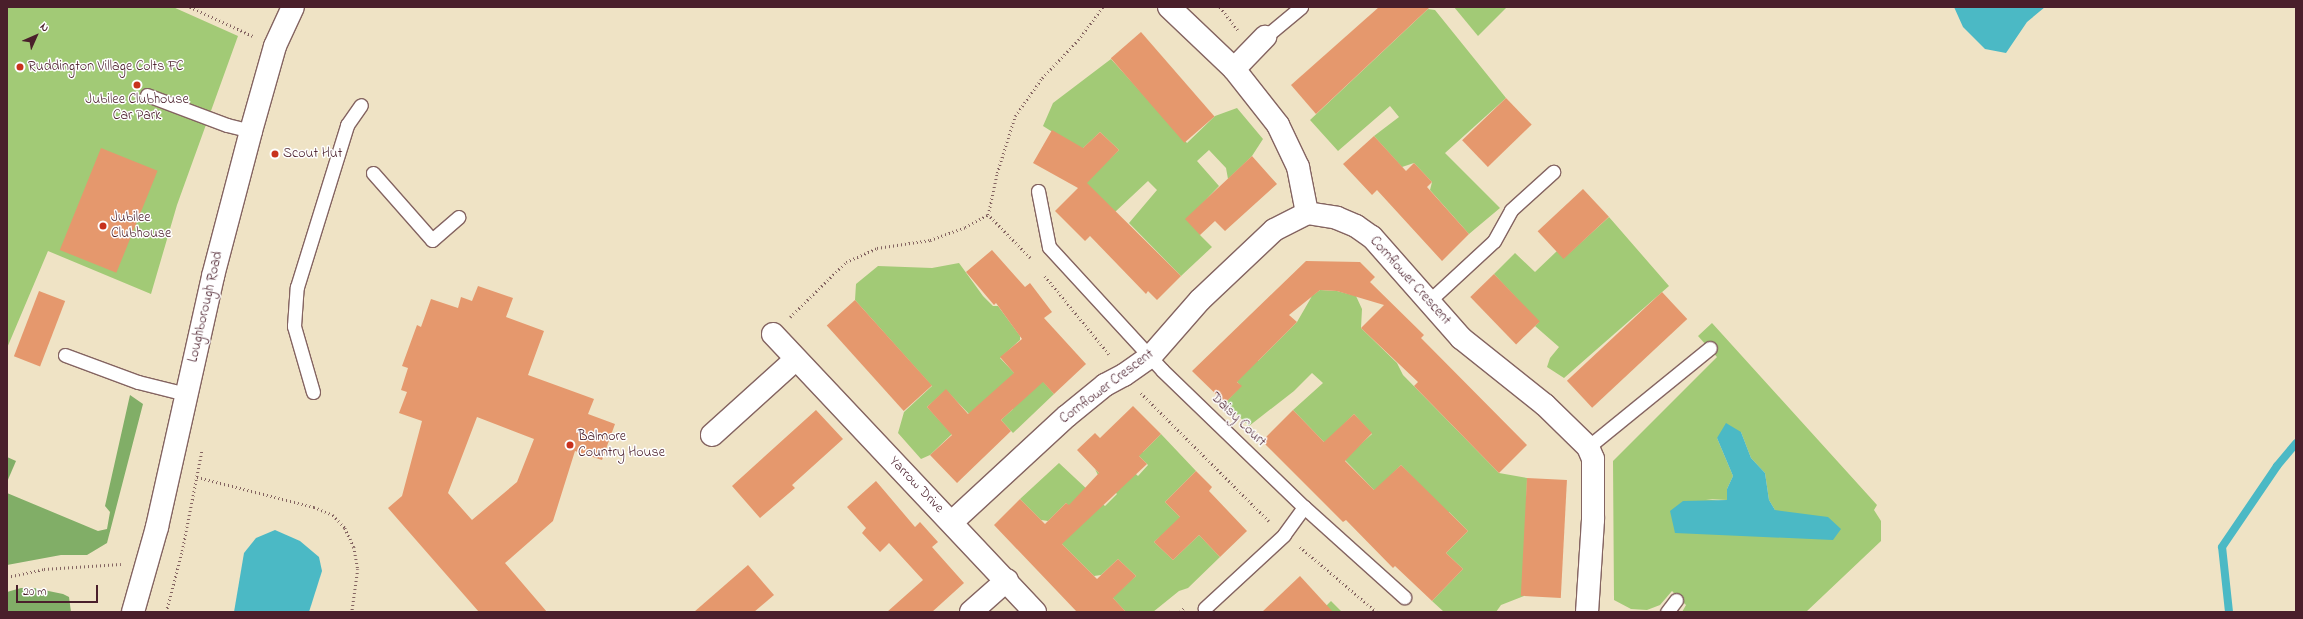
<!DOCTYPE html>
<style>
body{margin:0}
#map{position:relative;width:2303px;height:619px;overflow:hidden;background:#efe3c5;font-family:"Indie Flower",sans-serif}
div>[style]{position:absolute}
.green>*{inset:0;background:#a2ca76}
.forest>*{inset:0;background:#81ae67}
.water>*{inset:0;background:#4bb9c5}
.stream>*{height:8px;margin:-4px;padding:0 4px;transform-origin:4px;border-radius:4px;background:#4bb9c5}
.building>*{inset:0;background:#e5986d;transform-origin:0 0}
.path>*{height:2.5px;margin-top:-1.25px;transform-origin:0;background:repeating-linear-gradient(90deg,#846461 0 1px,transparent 0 4px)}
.roads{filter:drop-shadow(1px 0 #846461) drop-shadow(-1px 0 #846461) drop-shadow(0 1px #846461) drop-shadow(0 -1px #846461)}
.lane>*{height:13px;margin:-6.5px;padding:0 6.5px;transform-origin:6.5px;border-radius:6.5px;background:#fff}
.street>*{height:22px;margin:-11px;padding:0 11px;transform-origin:11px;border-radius:11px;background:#fff}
.primary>*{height:22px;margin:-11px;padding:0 11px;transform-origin:11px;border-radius:11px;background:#fff}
.dots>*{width:11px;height:11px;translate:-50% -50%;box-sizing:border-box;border:2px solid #fff;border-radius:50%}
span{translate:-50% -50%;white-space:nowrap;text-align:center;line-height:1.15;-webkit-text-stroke:3px #fff;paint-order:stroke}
.poi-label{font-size:14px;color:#4a1f2b}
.left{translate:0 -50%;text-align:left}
.street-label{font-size:14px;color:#4a1f2b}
.frame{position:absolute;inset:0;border:8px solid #4a1f2b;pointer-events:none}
.north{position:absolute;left:16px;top:16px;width:40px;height:40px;-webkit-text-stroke:3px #fff;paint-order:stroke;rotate:45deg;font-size:11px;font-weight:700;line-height:16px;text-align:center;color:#4a1f2b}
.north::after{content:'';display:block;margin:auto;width:14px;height:18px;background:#4a1f2b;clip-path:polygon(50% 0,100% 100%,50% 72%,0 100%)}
.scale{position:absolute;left:16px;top:585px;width:82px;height:18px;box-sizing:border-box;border:2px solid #4a1f2b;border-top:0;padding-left:5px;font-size:12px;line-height:14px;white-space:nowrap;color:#4a1f2b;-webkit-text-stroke:3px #fff;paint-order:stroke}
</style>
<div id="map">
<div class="green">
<div style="clip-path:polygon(7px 7px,173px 7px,238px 36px,177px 205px,151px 294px,48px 251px,7px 348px)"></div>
<div style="clip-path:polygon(1454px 7px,1507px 7px,1478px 36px)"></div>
<div style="clip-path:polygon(1428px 9px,1435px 10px,1506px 98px,1445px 153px,1500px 208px,1469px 234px,1430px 190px,1432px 182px,1414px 163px,1402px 167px,1374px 136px,1399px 117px,1390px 106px,1338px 151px,1310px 120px)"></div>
<div style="clip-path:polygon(1111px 59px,1187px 143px,1215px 116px,1237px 108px,1263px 139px,1252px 156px,1228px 179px,1226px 168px,1209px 150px,1197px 161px,1219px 186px,1197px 209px,1200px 235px,1212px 247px,1181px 276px,1129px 223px,1157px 190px,1148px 181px,1115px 212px,1085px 182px,1119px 150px,1100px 132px,1081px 150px,1043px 126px,1053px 103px)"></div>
<div style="clip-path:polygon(1609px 217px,1669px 286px,1564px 378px,1547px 367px,1550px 358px,1559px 347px,1535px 326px,1539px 322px,1494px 274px,1515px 253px,1535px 272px,1557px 251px,1564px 258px)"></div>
<div style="clip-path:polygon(959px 263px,983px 296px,993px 306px,998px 306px,1020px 336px,1020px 340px,1000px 358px,1018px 377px,1040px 378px,1054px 394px,1013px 433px,1001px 420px,1013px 409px,969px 414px,946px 390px,927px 407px,952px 434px,930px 455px,921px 459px,898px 433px,904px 412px,932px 386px,855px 300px,856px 284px,878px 266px,932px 268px)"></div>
<div style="clip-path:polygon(1320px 290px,1337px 291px,1356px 296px,1362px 309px,1361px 328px,1397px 363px,1403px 375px,1499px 473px,1527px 478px,1524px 596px,1501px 605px,1496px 612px,1444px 612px,1432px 601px,1463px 569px,1446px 553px,1468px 531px,1449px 512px,1431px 529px,1419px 484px,1401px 465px,1375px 491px,1344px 459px,1372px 434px,1354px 414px,1325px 443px,1293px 410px,1323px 383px,1312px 373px,1294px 391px,1249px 426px,1225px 403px,1241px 386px,1228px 372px,1240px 361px,1258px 361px,1297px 322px,1312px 296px)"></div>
<div style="clip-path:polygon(evenodd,1712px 323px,1877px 505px,1874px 510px,1881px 521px,1881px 541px,1806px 612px,1682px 612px,1686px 605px,1672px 591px,1660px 605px,1647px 610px,1631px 609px,1614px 600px,1613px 461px,1717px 357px,1698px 336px,1712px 323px,1741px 432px,1751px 458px,1765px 473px,1769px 500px,1775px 510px,1800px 514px,1706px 499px,1727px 500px,1727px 489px,1733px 476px,1717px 438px,1741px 432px)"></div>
<div style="clip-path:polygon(1161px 434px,1196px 471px,1165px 502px,1181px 518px,1154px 542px,1173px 560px,1199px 535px,1220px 557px,1188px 588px,1179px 591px,1153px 612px,1126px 612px,1112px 597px,1136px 576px,1118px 559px,1101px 575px,1094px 576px,1060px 542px,1085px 521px,1066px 503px,1048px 521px,1041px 520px,1020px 499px,1059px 463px,1105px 506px,1117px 494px,1098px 475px,1095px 469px,1107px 481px,1120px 459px,1138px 476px,1148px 465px,1131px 448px,1143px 452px)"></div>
<div style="clip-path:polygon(1331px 601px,1342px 612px,1319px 612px,1327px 605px)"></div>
</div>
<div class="forest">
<div style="clip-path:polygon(130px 395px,143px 404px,107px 543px,87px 555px,61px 555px,7px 565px,7px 493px,98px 531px,107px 529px,110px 512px,105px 506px)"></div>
<div style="clip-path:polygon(7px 457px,16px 461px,7px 482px)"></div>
<div style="clip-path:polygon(21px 588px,34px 588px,63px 594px,69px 597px,71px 612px,7px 612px,7px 592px)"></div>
</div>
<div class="water">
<div style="clip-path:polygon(1954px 7px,2045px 7px,2027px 22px,2006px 53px,1985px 49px,1963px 27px)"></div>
<div style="clip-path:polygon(1726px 423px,1741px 432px,1751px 458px,1765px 473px,1769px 500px,1775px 510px,1828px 517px,1841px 529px,1833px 540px,1675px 533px,1670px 511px,1683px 501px,1727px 500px,1727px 489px,1733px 476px,1717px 438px)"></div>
<div style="clip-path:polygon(275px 530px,300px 541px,319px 557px,322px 571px,309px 612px,234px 612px,244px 553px,256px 538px)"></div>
</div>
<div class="stream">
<div style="left:2229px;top:612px;width:65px;rotate:-96.1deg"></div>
<div style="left:2222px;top:547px;width:98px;rotate:-55.8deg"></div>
<div style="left:2277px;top:466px;width:30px;rotate:-50deg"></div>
</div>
<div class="building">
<div style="clip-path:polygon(1379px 7px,1430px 7px,1316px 114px,1291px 85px)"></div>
<div style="left:1141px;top:32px;width:112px;height:40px;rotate:49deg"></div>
<div style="left:1506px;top:98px;width:37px;height:61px;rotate:46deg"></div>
<div style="clip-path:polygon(1052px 130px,1083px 148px,1100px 132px,1119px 150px,1087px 183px,1181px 276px,1157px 300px,1148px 291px,1146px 294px,1090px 236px,1085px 241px,1055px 211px,1078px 188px,1033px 163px)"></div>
<div style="clip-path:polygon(1374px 136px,1406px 171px,1414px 163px,1432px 182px,1427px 187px,1469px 234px,1442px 261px,1377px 190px,1372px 195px,1343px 164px)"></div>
<div style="left:101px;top:148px;width:61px;height:110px;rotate:22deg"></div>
<div style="clip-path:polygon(1252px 156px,1277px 184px,1225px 231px,1215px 221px,1200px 235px,1185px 219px)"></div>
<div style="left:1583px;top:189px;width:38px;height:62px;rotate:47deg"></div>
<div style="clip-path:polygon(992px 250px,1025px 287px,1030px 283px,1052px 312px,1044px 318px,1086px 364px,1054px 394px,1043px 382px,1001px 420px,1011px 431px,957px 483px,930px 455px,952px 435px,927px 407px,946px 389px,968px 414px,1014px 373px,1000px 357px,1022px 339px,996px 303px,994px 305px,966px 272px)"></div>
<div style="clip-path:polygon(1306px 261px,1360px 262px,1375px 277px,1370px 282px,1424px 335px,1421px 338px,1527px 445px,1499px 473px,1414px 386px,1418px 382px,1361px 328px,1384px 305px,1337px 291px,1320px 290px,1289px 315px,1297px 322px,1237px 382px,1242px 386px,1225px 403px,1192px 371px)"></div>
<div style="left:1494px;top:274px;width:66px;height:33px;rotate:46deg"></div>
<div style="clip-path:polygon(evenodd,478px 286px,513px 298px,506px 317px,544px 331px,528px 375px,594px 399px,588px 414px,615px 424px,602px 460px,575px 451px,553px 521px,505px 563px,547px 612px,479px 612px,388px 508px,402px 496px,422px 421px,399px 413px,407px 392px,401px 390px,408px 368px,402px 366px,417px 325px,421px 327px,431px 299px,458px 308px,461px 297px,472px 301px,478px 286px,477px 417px,534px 439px,517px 482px,472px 520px,448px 493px,477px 417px)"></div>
<div style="left:39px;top:291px;width:28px;height:70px;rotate:21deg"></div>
<div style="left:1662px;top:292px;width:37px;height:130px;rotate:47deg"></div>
<div style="left:855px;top:300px;width:115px;height:38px;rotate:48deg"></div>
<div style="clip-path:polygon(1133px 406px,1161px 434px,1139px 456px,1147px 464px,1062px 544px,1097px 579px,1118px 559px,1136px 576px,1113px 598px,1126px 612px,1077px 612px,994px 525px,1020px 499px,1045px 524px,1066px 503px,1069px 505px,1099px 473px,1077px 450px,1095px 433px,1100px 438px)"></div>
<div style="clip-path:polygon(816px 410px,843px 439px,792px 485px,795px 488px,760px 518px,732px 486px)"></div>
<div style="clip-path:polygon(1293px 410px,1324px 442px,1354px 414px,1372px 433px,1345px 461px,1374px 490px,1401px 465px,1468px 531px,1446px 553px,1463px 569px,1432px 601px,1395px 566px,1393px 568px,1346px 520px,1343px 522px,1262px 441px)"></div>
<div style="clip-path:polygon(1196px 471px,1212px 487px,1209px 491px,1247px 531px,1220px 557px,1199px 535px,1173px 560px,1154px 542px,1180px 517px,1165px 502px)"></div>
<div style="left:1527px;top:478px;width:40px;height:118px;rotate:3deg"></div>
<div style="clip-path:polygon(876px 481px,915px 527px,920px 522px,938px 542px,932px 547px,964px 583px,932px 612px,887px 612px,923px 580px,889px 543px,880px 552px,862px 533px,866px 528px,847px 507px)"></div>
<div style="clip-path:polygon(748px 565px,774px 595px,754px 612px,694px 612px)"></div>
<div style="clip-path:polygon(1300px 576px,1333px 612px,1262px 612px)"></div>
</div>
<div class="path">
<div style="left:190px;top:7px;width:69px;rotate:24.7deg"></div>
<div style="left:1220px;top:7px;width:29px;rotate:52deg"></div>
<div style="left:1030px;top:258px;width:60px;rotate:-134.3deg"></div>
<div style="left:988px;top:215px;width:43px;rotate:-77.9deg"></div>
<div style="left:997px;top:173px;width:60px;rotate:-72.5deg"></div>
<div style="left:1015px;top:116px;width:47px;rotate:-54.6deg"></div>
<div style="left:1042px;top:78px;width:52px;rotate:-46.5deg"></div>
<div style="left:1078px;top:40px;width:41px;rotate:-52.9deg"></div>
<div style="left:1045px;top:276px;width:101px;rotate:50.6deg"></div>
<div style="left:790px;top:317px;width:78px;rotate:-44.5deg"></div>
<div style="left:846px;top:262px;width:34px;rotate:-24deg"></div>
<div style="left:877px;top:248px;width:54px;rotate:-8.6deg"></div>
<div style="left:930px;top:240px;width:37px;rotate:-20deg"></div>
<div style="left:965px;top:227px;width:26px;rotate:-28deg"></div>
<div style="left:1141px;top:393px;width:181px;rotate:45deg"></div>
<div style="left:197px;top:477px;width:121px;rotate:14.4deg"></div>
<div style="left:314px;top:507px;width:21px;rotate:23deg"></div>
<div style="left:333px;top:515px;width:18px;rotate:47deg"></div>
<div style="left:345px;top:528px;width:21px;rotate:65deg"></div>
<div style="left:354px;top:547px;width:22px;rotate:80deg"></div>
<div style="left:358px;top:569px;width:43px;rotate:97.9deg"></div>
<div style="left:1300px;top:547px;width:101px;rotate:40.2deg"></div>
<div style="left:7px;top:577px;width:38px;rotate:-12deg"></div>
<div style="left:44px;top:569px;width:77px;rotate:-3.7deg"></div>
<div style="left:166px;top:612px;width:63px;rotate:-75.3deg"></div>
<div style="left:182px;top:551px;width:104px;rotate:-78.9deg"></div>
<div style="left:1180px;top:612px;width:7px;rotate:-45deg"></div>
</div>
<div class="roads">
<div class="lane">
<div style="left:1265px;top:37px;width:47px;rotate:-39.8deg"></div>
<div style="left:147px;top:95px;width:85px;rotate:20.6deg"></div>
<div style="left:227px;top:125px;width:25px;rotate:14deg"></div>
<div style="left:373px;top:173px;width:89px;rotate:48.6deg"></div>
<div style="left:432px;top:240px;width:35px;rotate:-41deg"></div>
<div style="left:1038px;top:191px;width:57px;rotate:78.9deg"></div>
<div style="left:1049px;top:247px;width:167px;rotate:47.4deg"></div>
<div style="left:1162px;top:370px;width:197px;rotate:44deg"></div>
<div style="left:1304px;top:507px;width:34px;rotate:126deg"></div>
<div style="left:1284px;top:535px;width:108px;rotate:137.3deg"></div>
<div style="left:1429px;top:301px;width:88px;rotate:-42.7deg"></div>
<div style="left:1494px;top:241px;width:35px;rotate:-61deg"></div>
<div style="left:1511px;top:210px;width:57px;rotate:-42.1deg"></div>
<div style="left:65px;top:355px;width:78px;rotate:20.3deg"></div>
<div style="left:138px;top:382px;width:49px;rotate:14deg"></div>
<div style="left:313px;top:392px;width:69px;rotate:-106.1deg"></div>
<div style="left:294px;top:326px;width:39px;rotate:-86deg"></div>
<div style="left:297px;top:287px;width:170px;rotate:-72.8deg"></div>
<div style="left:347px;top:125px;width:24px;rotate:-55deg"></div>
<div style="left:1588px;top:447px;width:157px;rotate:-39.1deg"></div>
<div style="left:1304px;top:507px;width:135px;rotate:42deg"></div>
<div style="left:1667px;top:612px;width:15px;rotate:-53deg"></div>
</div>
<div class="street">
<div style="left:1169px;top:7px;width:90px;rotate:43.6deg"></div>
<div style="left:1234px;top:69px;width:71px;rotate:51.8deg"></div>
<div style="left:1278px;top:125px;width:47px;rotate:64.5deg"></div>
<div style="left:1298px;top:167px;width:47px;rotate:78.9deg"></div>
<div style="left:1234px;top:69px;width:45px;rotate:-45.9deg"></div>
<div style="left:773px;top:334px;width:382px;rotate:46.7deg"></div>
<div style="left:712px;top:435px;width:112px;rotate:-42.1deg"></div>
<div style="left:952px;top:522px;width:156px;rotate:-42.7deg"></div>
<div style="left:1067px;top:416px;width:49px;rotate:-39.2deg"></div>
<div style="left:1105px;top:385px;width:21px;rotate:-28deg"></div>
<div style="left:1124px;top:375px;width:33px;rotate:-35deg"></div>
<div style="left:1151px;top:356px;width:74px;rotate:-48.8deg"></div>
<div style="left:1200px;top:300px;width:102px;rotate:-43.4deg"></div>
<div style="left:1274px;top:230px;width:37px;rotate:-27deg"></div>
<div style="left:1307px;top:213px;width:30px;rotate:9deg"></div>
<div style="left:1337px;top:218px;width:21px;rotate:23deg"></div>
<div style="left:1356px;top:226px;width:19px;rotate:35deg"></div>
<div style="left:1372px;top:237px;width:135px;rotate:48.6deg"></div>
<div style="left:1461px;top:338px;width:107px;rotate:38.6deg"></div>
<div style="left:1545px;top:405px;width:60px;rotate:44.3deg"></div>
<div style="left:1588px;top:447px;width:13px;rotate:67deg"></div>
<div style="left:1593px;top:459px;width:61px;rotate:90deg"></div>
<div style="left:1593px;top:520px;width:92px;rotate:93.7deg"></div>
<div style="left:971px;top:612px;width:48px;rotate:-41.6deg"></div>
</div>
<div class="primary">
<div style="left:133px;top:612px;width:88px;rotate:-74.2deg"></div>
<div style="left:157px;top:527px;width:257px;rotate:-77.4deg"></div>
<div style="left:213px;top:276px;width:150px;rotate:-75.3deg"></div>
<div style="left:251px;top:131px;width:88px;rotate:-74.2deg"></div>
<div style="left:275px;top:46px;width:43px;rotate:-65.2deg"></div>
</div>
</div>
<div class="dots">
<div style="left:20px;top:67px;background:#c8321e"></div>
<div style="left:137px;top:85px;background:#c8321e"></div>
<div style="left:275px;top:154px;background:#c8321e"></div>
<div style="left:103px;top:226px;background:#c8321e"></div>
<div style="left:570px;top:445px;background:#c8321e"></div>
</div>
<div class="poi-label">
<span class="left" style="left:28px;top:67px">Ruddington Village Colts FC</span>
<span style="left:137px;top:108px">Jubilee Clubhouse<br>Car Park</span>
<span class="left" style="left:283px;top:154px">Scout Hut</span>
<span class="left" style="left:111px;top:226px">Jubilee<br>Clubhouse</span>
<span class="left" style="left:578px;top:445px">Balmore<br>Country House</span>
</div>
<div class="street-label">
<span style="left:1410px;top:281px;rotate:48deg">Cornflower Crescent</span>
<span style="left:206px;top:307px;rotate:-77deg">Loughborough Road</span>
<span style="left:1107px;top:387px;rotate:-37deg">Cornflower Crescent</span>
<span style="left:1238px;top:420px;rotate:44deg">Daisy Court</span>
<span style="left:916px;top:485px;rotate:46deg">Yarrow Drive</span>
</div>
<div class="frame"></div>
<div class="north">N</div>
<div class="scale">20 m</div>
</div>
